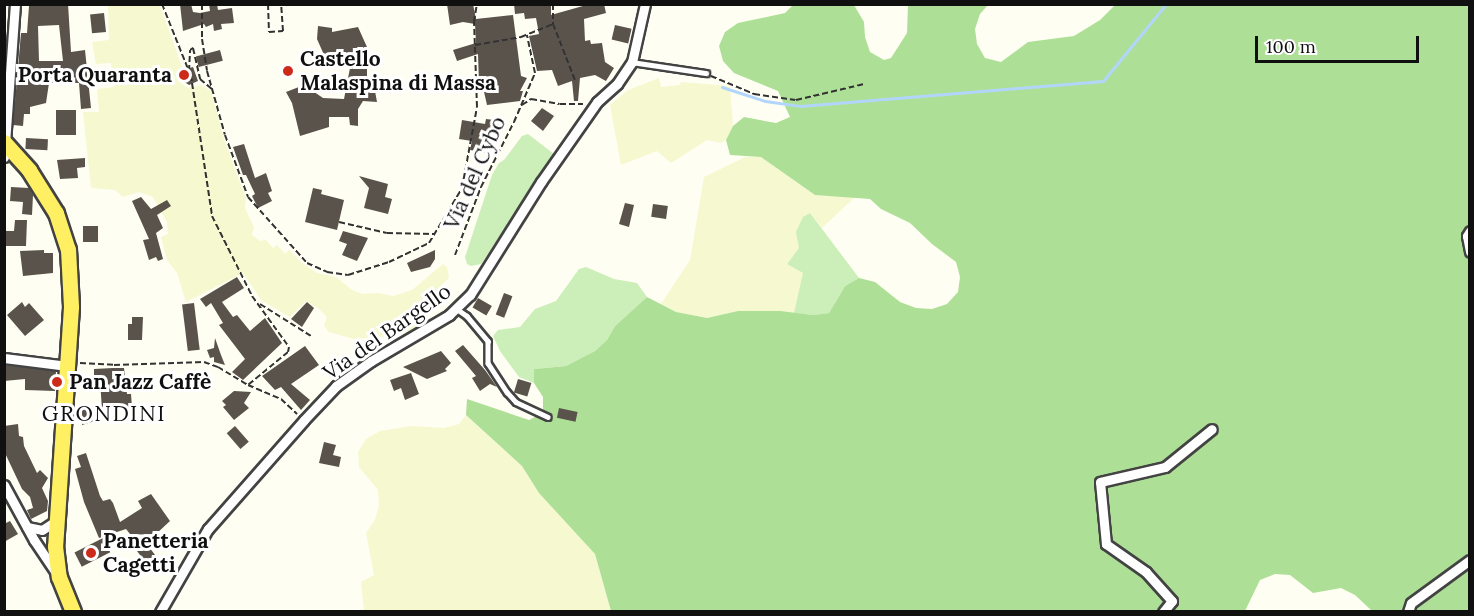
<!DOCTYPE html>
<meta charset="utf-8">
<style>
body{margin:0}
#map{position:relative;width:1474px;height:616px;overflow:hidden;background:#fffef3;font-family:Lora,serif}
div>[style]{position:absolute}
.farmland>*{inset:0;background:#f6f8d0}
.green>*{inset:0;background:#cceeb8}
.forest>*{inset:0;background:#ade096}
.stream>*{height:3px;margin:-1.5px;padding:0 1.5px;transform-origin:1.5px;border-radius:1.5px;background:#b2d6fb}
.building>*{inset:0;background:#5a534b;transform-origin:0 0}
.path>*{height:2px;margin-top:-1px;transform-origin:0;background:repeating-linear-gradient(90deg,#323232 0 6px,transparent 0 9px)}
.roads{filter:drop-shadow(2px 0 #434343) drop-shadow(-2px 0 #434343) drop-shadow(0 2px #434343) drop-shadow(0 -2px #434343)}
.service>*{height:4.5px;margin:-2.25px;padding:0 2.25px;transform-origin:2.25px;border-radius:2.25px;background:#fff}
.minor>*{height:9px;margin:-4.5px;padding:0 4.5px;transform-origin:4.5px;border-radius:4.5px;background:#fff}
.primary>*{height:15px;margin:-7.5px;padding:0 7.5px;transform-origin:7.5px;border-radius:7.5px;background:#ffef63}
.dots>*{width:16px;height:16px;translate:-50% -50%;box-sizing:border-box;border:3px solid #fff;border-radius:50%}
span{translate:-50% -50%;white-space:nowrap;text-align:center;line-height:1.15;-webkit-text-stroke:6px #fff;paint-order:stroke}
.poi-label{font-size:21px;color:#101010;font-weight:700}
.left{translate:0 -50%;text-align:left}
.right{translate:-100% -50%;text-align:right}
.street-label{font-size:21px;color:#101010}
.neighbourhood-label{font-size:22px;color:#101010;letter-spacing:1.5px}
.frame{position:absolute;inset:0;border:6px solid #101010;pointer-events:none}
.scale{position:absolute;left:1255px;top:36px;width:164px;height:27px;box-sizing:border-box;border:3px solid #101010;border-top:0;padding-left:8px;font-size:18px;line-height:21px;white-space:nowrap;color:#101010;-webkit-text-stroke:4px #fff;paint-order:stroke}
</style>
<div id="map">
<div class="farmland">
<div style="clip-path:polygon(108px 5px,160px 5px,182px 67px,178px 81px,188px 88px,201px 85px,211px 91px,224px 139px,246px 198px,245px 208px,254px 227px,252px 235px,260px 241px,266px 240px,273px 248px,277px 245px,285px 254px,289px 250px,302px 263px,317px 273px,336px 277px,352px 290px,363px 294px,379px 293px,393px 296px,412px 290px,443px 264px,447px 267px,449px 278px,429px 297px,415px 329px,393px 336px,354px 339px,329px 332px,324px 326px,327px 317px,319px 309px,306px 301px,290px 317px,261px 300px,243px 273px,186px 302px,177px 273px,167px 260px,161px 237px,168px 234px,167px 222px,153px 197px,139px 192px,123px 197px,115px 190px,91px 188px,83px 112px,99px 112px,97px 89px,114px 87px,111px 63px,96px 64px,92px 42px,109px 40px)"></div>
<div style="clip-path:polygon(659px 78px,661px 87px,680px 85px,681px 82px,730px 86px,733px 126px,726px 140px,721px 143px,707px 140px,671px 163px,657px 151px,621px 165px,610px 105px,628px 90px)"></div>
<div style="clip-path:polygon(745px 157px,761px 157px,815px 195px,855px 197px,822px 228px,810px 213px,799px 248px,787px 264px,804px 273px,794px 313px,738px 311px,707px 318px,676px 312px,661px 304px,690px 260px,704px 177px)"></div>
<div style="clip-path:polygon(466px 415px,522px 466px,595px 554px,611px 611px,364px 611px,361px 582px,374px 575px,366px 533px,375px 520px,379px 505px,378px 490px,359px 467px,358px 452px,366px 439px,380px 431px,412px 426px,444px 428px,459px 424px)"></div>
</div>
<div class="green">
<div style="clip-path:polygon(528px 134px,554px 154px,481px 264px,471px 266px,467px 264px,465px 257px,492px 175px,499px 163px,504px 160px,522px 136px)"></div>
<div style="clip-path:polygon(810px 213px,859px 278px,845px 286px,829px 313px,813px 315px,794px 313px,803px 273px,787px 264px,799px 248px,796px 232px,803px 217px)"></div>
<div style="clip-path:polygon(586px 267px,614px 279px,637px 283px,647px 297px,615px 326px,607px 340px,595px 351px,566px 366px,534px 369px,534px 383px,519px 377px,500px 351px,493px 336px,498px 330px,520px 327px,535px 309px,556px 301px,579px 269px)"></div>
</div>
<div class="forest">
<div style="clip-path:polygon(793px 5px,854px 5px,864px 22px,865px 37px,870px 52px,884px 60px,891px 58px,907px 33px,908px 5px,988px 5px,980px 14px,975px 29px,977px 44px,985px 58px,1001px 62px,1028px 42px,1074px 36px,1100px 20px,1115px 5px,1469px 5px,1469px 611px,1372px 611px,1355px 595px,1341px 588px,1313px 593px,1290px 575px,1275px 574px,1260px 580px,1245px 611px,611px 611px,595px 554px,539px 493px,522px 466px,466px 415px,467px 399px,529px 420px,543px 413px,543px 397px,534px 383px,534px 369px,566px 366px,595px 351px,607px 340px,615px 326px,647px 297px,676px 312px,707px 318px,738px 311px,780px 311px,813px 315px,829px 313px,845px 286px,859px 278px,875px 282px,900px 302px,916px 308px,932px 309px,947px 304px,958px 292px,960px 277px,956px 262px,932px 244px,910px 223px,881px 209px,870px 199px,815px 195px,761px 157px,730px 155px,726px 140px,733px 126px,744px 117px,776px 123px,790px 117px,778px 91px,734px 73px,723px 61px,719px 46px,725px 32px,738px 23px,785px 13px)"></div>
</div>
<div class="stream">
<div style="left:722px;top:87px;width:45px;rotate:18deg"></div>
<div style="left:765px;top:101px;width:35px;rotate:8deg"></div>
<div style="left:800px;top:106px;width:304px;rotate:-4.7deg"></div>
<div style="left:1103px;top:81px;width:99px;rotate:-50.7deg"></div>
</div>
<div class="building">
<div style="clip-path:polygon(evenodd,33px 4px,68px 4px,71px 52px,85px 50px,91px 108px,81px 109px,79px 83px,49px 83px,46px 103px,30px 107px,30px 114px,24px 114px,23px 126px,13px 125px,21px 33px,27px 33px,29px 6px,33px 4px,59px 25px,63px 61px,39px 61px,38px 26px,59px 25px)"></div>
<div style="clip-path:polygon(180px 4px,191px 4px,193px 12px,200px 13px,210px 11px,209px 4px,217px 4px,218px 10px,232px 8px,234px 23px,221px 24px,222px 29px,214px 31px,213px 24px,206px 27px,204px 24px,183px 31px)"></div>
<div style="clip-path:polygon(447px 4px,473px 4px,476px 19px,513px 15px,521px 76px,527px 78px,520px 91px,523px 91px,520px 101px,487px 105px,482px 83px,479px 84px,478px 54px,457px 61px,453px 50px,476px 43px,475px 24px,463px 22px,450px 25px)"></div>
<div style="clip-path:polygon(514px 4px,551px 4px,551px 15px,590px 4px,604px 4px,606px 13px,584px 19px,585px 41px,590px 40px,591px 44px,602px 43px,605px 62px,614px 68px,606px 81px,595px 75px,580px 78px,578px 101px,574px 101px,572px 81px,558px 86px,552px 70px,537px 71px,529px 36px,539px 34px,536px 18px,525px 19px,524px 13px,515px 14px)"></div>
<div style="left:104px;top:13px;width:19px;height:14px;rotate:84deg"></div>
<div style="left:615px;top:25px;width:17px;height:15px;rotate:13deg"></div>
<div style="clip-path:polygon(318px 26px,332px 28px,332px 32px,358px 27px,367px 47px,365px 62px,367px 62px,367px 91px,375px 91px,377px 102px,363px 101px,358px 109px,358px 126px,350px 125px,349px 117px,329px 117px,329px 127px,300px 136px,292px 103px,286px 92px,304px 85px,323px 98px,344px 99px,350px 68px,345px 59px,328px 64px,317px 39px)"></div>
<div style="left:220px;top:50px;width:11px;height:25px;rotate:75deg"></div>
<div style="clip-path:polygon(193px 67px,198px 81px,189px 85px,180px 79px,183px 70px)"></div>
<div style="clip-path:polygon(542px 108px,554px 116px,543px 131px,531px 121px)"></div>
<div style="left:56px;top:110px;width:20px;height:25px"></div>
<div style="clip-path:polygon(486px 119px,502px 121px,500px 137px,490px 136px,487px 153px,470px 150px,472px 141px,459px 139px,462px 120px,485px 124px)"></div>
<div style="left:26px;top:138px;width:22px;height:11px;rotate:3deg"></div>
<div style="clip-path:polygon(244px 144px,255px 178px,266px 173px,272px 191px,268px 193px,272px 201px,258px 208px,252px 196px,255px 194px,246px 175px,243px 175px,233px 147px)"></div>
<div style="clip-path:polygon(85px 158px,85px 167px,77px 168px,78px 178px,60px 179px,57px 160px)"></div>
<div style="clip-path:polygon(359px 176px,388px 184px,385px 197px,392px 199px,388px 214px,364px 208px,369px 188px)"></div>
<div style="clip-path:polygon(11px 187px,29px 188px,33px 195px,32px 215px,22px 214px,23px 202px,10px 201px)"></div>
<div style="clip-path:polygon(313px 188px,322px 190px,321px 194px,344px 200px,337px 230px,305px 222px)"></div>
<div style="clip-path:polygon(141px 197px,151px 209px,167px 200px,171px 206px,157px 215px,163px 228px,156px 233px,163px 259px,158px 261px,156px 257px,149px 260px,143px 240px,149px 239px,132px 201px)"></div>
<div style="clip-path:polygon(625px 203px,634px 205px,629px 227px,619px 224px)"></div>
<div style="left:653px;top:204px;width:15px;height:13px;rotate:8deg"></div>
<div style="clip-path:polygon(15px 220px,27px 220px,26px 246px,4px 246px,4px 231px,14px 231px)"></div>
<div style="left:83px;top:226px;width:15px;height:16px"></div>
<div style="clip-path:polygon(343px 231px,368px 238px,357px 261px,342px 255px,347px 244px,339px 241px)"></div>
<div style="clip-path:polygon(44px 250px,44px 253px,53px 253px,53px 273px,23px 276px,20px 251px)"></div>
<div style="clip-path:polygon(435px 250px,435px 259px,430px 267px,411px 272px,407px 263px)"></div>
<div style="clip-path:polygon(237px 277px,244px 288px,222px 302px,233px 317px,237px 315px,250px 331px,265px 318px,282px 343px,243px 380px,232px 372px,245px 359px,219px 325px,223px 323px,211px 303px,206px 307px,200px 299px)"></div>
<div style="left:504px;top:293px;width:9px;height:23px;rotate:21deg"></div>
<div style="left:478px;top:298px;width:16px;height:11px;rotate:30deg"></div>
<div style="clip-path:polygon(22px 302px,25px 307px,29px 303px,44px 320px,25px 336px,7px 315px)"></div>
<div style="clip-path:polygon(307px 302px,314px 308px,302px 327px,291px 319px)"></div>
<div style="left:194px;top:303px;width:47px;height:12px;rotate:83deg"></div>
<div style="clip-path:polygon(132px 317px,143px 317px,142px 340px,128px 340px,128px 324px,132px 324px)"></div>
<div style="clip-path:polygon(215px 338px,221px 355px,225px 365px,214px 362px,214px 357px,210px 358px,207px 350px,214px 348px)"></div>
<div style="clip-path:polygon(463px 345px,485px 370px,497px 387px,490px 384px,480px 391px,472px 378px,476px 376px,455px 351px)"></div>
<div style="clip-path:polygon(305px 346px,319px 365px,291px 384px,310px 400px,301px 410px,281px 387px,275px 390px,262px 376px)"></div>
<div style="clip-path:polygon(441px 351px,451px 363px,445px 369px,447px 371px,427px 379px,403px 367px)"></div>
<div style="clip-path:polygon(4px 365px,56px 371px,55px 391px,25px 390px,25px 379px,4px 381px)"></div>
<div style="clip-path:polygon(113px 368px,124px 368px,127px 394px,131px 394px,132px 407px,102px 410px,100px 380px,94px 380px,94px 369px)"></div>
<div style="clip-path:polygon(411px 373px,419px 394px,405px 400px,401px 388px,394px 391px,390px 380px)"></div>
<div style="left:518px;top:379px;width:14px;height:14px;rotate:17deg"></div>
<div style="clip-path:polygon(234px 391px,251px 392px,244px 403px,249px 408px,234px 420px,223px 407px,226px 405px,222px 401px)"></div>
<div style="clip-path:polygon(99px 406px,101px 419px,82px 425px,82px 409px)"></div>
<div style="left:559px;top:408px;width:19px;height:10px;rotate:12deg"></div>
<div style="clip-path:polygon(18px 424px,19px 436px,23px 437px,24px 446px,37px 473px,40px 470px,48px 478px,42px 488px,48px 501px,47px 511px,31px 519px,27px 510px,33px 508px,30px 497px,22px 489px,4px 451px,4px 426px)"></div>
<div style="left:235px;top:426px;width:21px;height:11px;rotate:49deg"></div>
<div style="clip-path:polygon(324px 442px,336px 445px,333px 455px,341px 457px,339px 467px,319px 463px)"></div>
<div style="clip-path:polygon(86px 453px,100px 496px,103px 501px,110px 499px,113px 503px,120px 522px,142px 508px,138px 501px,151px 494px,170px 521px,155px 535px,130px 534px,126px 529px,99px 538px,84px 502px,75px 469px,81px 467px,77px 456px)"></div>
<div style="clip-path:polygon(10px 521px,18px 534px,4px 542px,4px 524px)"></div>
<div style="left:103px;top:538px;width:16px;height:32px;rotate:63deg"></div>
<div style="left:143px;top:539px;width:21px;height:12px;rotate:53deg"></div>
</div>
<div class="path">
<div style="left:162px;top:4px;width:70px;rotate:68.2deg"></div>
<div style="left:202px;top:4px;width:35px;rotate:90deg"></div>
<div style="left:202px;top:39px;width:32px;rotate:81deg"></div>
<div style="left:207px;top:71px;width:66px;rotate:74.3deg"></div>
<div style="left:225px;top:135px;width:66px;rotate:69.6deg"></div>
<div style="left:248px;top:197px;width:89px;rotate:48.2deg"></div>
<div style="left:307px;top:263px;width:22px;rotate:24deg"></div>
<div style="left:327px;top:272px;width:21px;rotate:8deg"></div>
<div style="left:348px;top:275px;width:43px;rotate:-17.6deg"></div>
<div style="left:389px;top:262px;width:44px;rotate:-25.4deg"></div>
<div style="left:429px;top:243px;width:64px;rotate:-59deg"></div>
<div style="left:462px;top:188px;width:82px;rotate:-79.5deg"></div>
<div style="left:477px;top:107px;width:85px;rotate:-92deg"></div>
<div style="left:474px;top:22px;width:18px;rotate:-81deg"></div>
<div style="left:268px;top:4px;width:28px;rotate:88deg"></div>
<div style="left:269px;top:32px;width:14px;rotate:-4deg"></div>
<div style="left:283px;top:31px;width:27px;rotate:-94deg"></div>
<div style="left:553px;top:4px;width:20px;rotate:90deg"></div>
<div style="left:553px;top:24px;width:60px;rotate:68.6deg"></div>
<div style="left:475px;top:45px;width:47px;rotate:-9.9deg"></div>
<div style="left:521px;top:37px;width:35px;rotate:-22deg"></div>
<div style="left:711px;top:76px;width:47px;rotate:22.7deg"></div>
<div style="left:754px;top:94px;width:42px;rotate:8.1deg"></div>
<div style="left:796px;top:100px;width:70px;rotate:-13.2deg"></div>
<div style="left:192px;top:81px;width:10px;rotate:-107deg"></div>
<div style="left:189px;top:71px;width:21px;rotate:-87deg"></div>
<div style="left:190px;top:50px;width:4px;rotate:-34deg"></div>
<div style="left:193px;top:48px;width:32px;rotate:77deg"></div>
<div style="left:200px;top:79px;width:17px;rotate:40deg"></div>
<div style="left:192px;top:83px;width:134px;rotate:81.4deg"></div>
<div style="left:212px;top:216px;width:89px;rotate:63.4deg"></div>
<div style="left:252px;top:296px;width:63px;rotate:54deg"></div>
<div style="left:289px;top:347px;width:5px;rotate:101deg"></div>
<div style="left:288px;top:352px;width:52px;rotate:140.5deg"></div>
<div style="left:248px;top:385px;width:36px;rotate:23deg"></div>
<div style="left:281px;top:399px;width:22px;rotate:43deg"></div>
<div style="left:522px;top:105px;width:11px;rotate:-34deg"></div>
<div style="left:531px;top:99px;width:29px;rotate:10deg"></div>
<div style="left:560px;top:104px;width:23px"></div>
<div style="left:339px;top:222px;width:49px;rotate:12.9deg"></div>
<div style="left:387px;top:233px;width:47px;rotate:1.2deg"></div>
<div style="left:455px;top:255px;width:73px;rotate:-69.1deg"></div>
<div style="left:481px;top:187px;width:73px;rotate:-63.1deg"></div>
<div style="left:514px;top:122px;width:53px;rotate:-66.8deg"></div>
<div style="left:535px;top:73px;width:39px;rotate:-102deg"></div>
<div style="left:260px;top:304px;width:60px;rotate:32.1deg"></div>
<div style="left:80px;top:363px;width:34px;rotate:3deg"></div>
<div style="left:114px;top:365px;width:90px;rotate:-1.9deg"></div>
<div style="left:204px;top:362px;width:15px;rotate:20deg"></div>
<div style="left:218px;top:367px;width:35px;rotate:31deg"></div>
</div>
<div class="roads">
<div class="service">
<div style="left:632px;top:62px;width:75px;rotate:8.5deg"></div>
<div style="left:457px;top:309px;width:12px;rotate:35deg"></div>
<div style="left:467px;top:316px;width:33px;rotate:50deg"></div>
<div style="left:488px;top:341px;width:22px;rotate:90deg"></div>
<div style="left:488px;top:363px;width:35px;rotate:57deg"></div>
<div style="left:507px;top:392px;width:13px;rotate:48deg"></div>
<div style="left:516px;top:402px;width:35px;rotate:25deg"></div>
</div>
<div class="minor">
<div style="left:4px;top:157px;width:153px;rotate:-85.9deg"></div>
<div style="left:1470px;top:231px;width:6px;rotate:121deg"></div>
<div style="left:1467px;top:236px;width:16px;rotate:79deg"></div>
<div style="left:4px;top:358px;width:64px;rotate:7.1deg"></div>
<div style="left:4px;top:485px;width:63px;rotate:61.4deg"></div>
<div style="left:34px;top:540px;width:40px;rotate:56deg"></div>
<div style="left:27px;top:527px;width:15px;rotate:11deg"></div>
<div style="left:42px;top:530px;width:17px;rotate:-33deg"></div>
<div style="left:160px;top:612px;width:96px;rotate:-60deg"></div>
<div style="left:208px;top:529px;width:145px;rotate:-48.6deg"></div>
<div style="left:304px;top:420px;width:47px;rotate:-46.7deg"></div>
<div style="left:336px;top:386px;width:43px;rotate:-35.5deg"></div>
<div style="left:371px;top:361px;width:91px;rotate:-30.5deg"></div>
<div style="left:449px;top:315px;width:29px;rotate:-44deg"></div>
<div style="left:470px;top:295px;width:133px;rotate:-57.9deg"></div>
<div style="left:541px;top:182px;width:98px;rotate:-55deg"></div>
<div style="left:597px;top:102px;width:27px;rotate:-42deg"></div>
<div style="left:617px;top:84px;width:27px;rotate:-56deg"></div>
<div style="left:632px;top:62px;width:59px;rotate:-77.4deg"></div>
<div style="left:1163px;top:612px;width:14px;rotate:-51deg"></div>
<div style="left:1172px;top:601px;width:39px;rotate:-132deg"></div>
<div style="left:1146px;top:572px;width:49px;rotate:-145deg"></div>
<div style="left:1106px;top:544px;width:62px;rotate:-95.5deg"></div>
<div style="left:1100px;top:482px;width:67px;rotate:-13deg"></div>
<div style="left:1165px;top:467px;width:60px;rotate:-39deg"></div>
<div style="left:1408px;top:612px;width:9px;rotate:-72deg"></div>
<div style="left:1411px;top:603px;width:73px;rotate:-36.1deg"></div>
</div>
<div class="primary">
<div style="left:4px;top:142px;width:38px;rotate:48deg"></div>
<div style="left:29px;top:170px;width:51px;rotate:57.9deg"></div>
<div style="left:56px;top:213px;width:38px;rotate:72deg"></div>
<div style="left:68px;top:249px;width:58px;rotate:87deg"></div>
<div style="left:71px;top:307px;width:240px;rotate:93.8deg"></div>
<div style="left:55px;top:546px;width:31px;rotate:83deg"></div>
<div style="left:59px;top:577px;width:38px;rotate:68deg"></div>
</div>
</div>
<div class="dots">
<div style="left:288px;top:71px;background:#cd2b1a"></div>
<div style="left:184px;top:75px;background:#cd2b1a"></div>
<div style="left:57px;top:382px;background:#cd2b1a"></div>
<div style="left:91px;top:553px;background:#cd2b1a"></div>
</div>
<div class="poi-label">
<span class="left" style="left:300px;top:71px">Castello<br>Malaspina di Massa</span>
<span class="right" style="left:172px;top:75px">Porta Quaranta</span>
<span class="left" style="left:69px;top:382px">Pan Jazz Caffè</span>
<span class="left" style="left:103px;top:553px">Panetteria<br>Cagetti</span>
</div>
<div class="street-label">
<span style="left:475px;top:173px;rotate:-66deg">Via del Cybo</span>
<span style="left:387px;top:332px;rotate:-35deg">Via del Bargello</span>
</div>
<div class="neighbourhood-label">
<span style="left:104px;top:414px">GRONDINI</span>
</div>
<div class="frame"></div>
<div class="scale">100 m</div>
</div>
